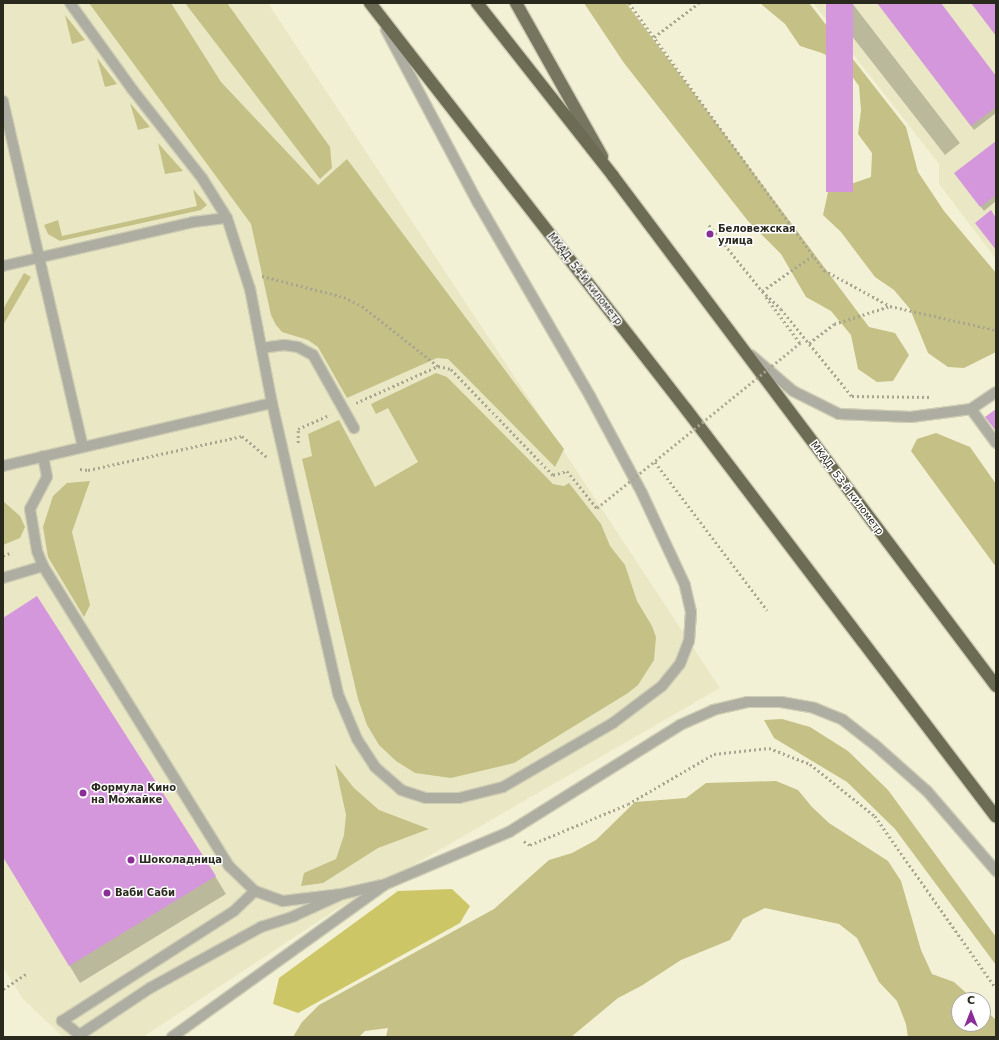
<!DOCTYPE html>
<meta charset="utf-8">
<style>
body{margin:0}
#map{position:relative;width:999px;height:1040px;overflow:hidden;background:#f3f1d5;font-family:"DejaVu Sans",sans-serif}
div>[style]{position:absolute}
.built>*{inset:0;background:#eae8c4}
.green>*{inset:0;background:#c4c086;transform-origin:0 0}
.water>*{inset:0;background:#cdc667}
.shadow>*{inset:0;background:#0003}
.building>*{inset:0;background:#d497db;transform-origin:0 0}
.path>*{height:2.5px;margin-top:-1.25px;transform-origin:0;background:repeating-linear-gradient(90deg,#a8a690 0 2px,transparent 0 5px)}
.roads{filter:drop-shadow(1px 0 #cfcdb4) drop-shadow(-1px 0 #cfcdb4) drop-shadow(0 1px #cfcdb4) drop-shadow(0 -1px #cfcdb4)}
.service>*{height:10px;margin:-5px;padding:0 5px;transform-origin:5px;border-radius:5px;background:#adada1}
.primary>*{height:12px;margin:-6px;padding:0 6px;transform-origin:6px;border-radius:6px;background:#767560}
.trunk>*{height:12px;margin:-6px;padding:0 6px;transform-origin:6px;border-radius:6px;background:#6c6b54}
.path-bridge>*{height:2.5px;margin-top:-1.25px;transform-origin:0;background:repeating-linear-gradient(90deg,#a8a690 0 2px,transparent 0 5px)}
.dots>*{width:11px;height:11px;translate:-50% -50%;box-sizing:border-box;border:2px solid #fff;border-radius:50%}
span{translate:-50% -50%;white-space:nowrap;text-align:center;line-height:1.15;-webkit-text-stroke:3px #fff;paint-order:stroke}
.poi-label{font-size:10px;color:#2a291e;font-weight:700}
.left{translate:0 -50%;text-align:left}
.street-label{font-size:10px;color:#2a291e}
.frame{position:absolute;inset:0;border:4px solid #2a291e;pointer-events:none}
.north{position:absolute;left:951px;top:992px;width:40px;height:40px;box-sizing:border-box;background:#fff;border:1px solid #aaa9a5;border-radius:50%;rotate:0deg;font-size:11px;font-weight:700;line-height:16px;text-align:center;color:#2a291e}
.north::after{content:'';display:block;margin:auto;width:14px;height:18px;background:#8b2d97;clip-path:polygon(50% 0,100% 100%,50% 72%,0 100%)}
</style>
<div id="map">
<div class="built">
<div style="clip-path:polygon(3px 3px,268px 3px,720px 688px,337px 909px,143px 1037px,63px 1037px,23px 999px,3px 967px)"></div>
<div style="clip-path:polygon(813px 3px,996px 3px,996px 259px,939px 184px,939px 164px)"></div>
</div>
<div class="green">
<div style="clip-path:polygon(89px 3px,171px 3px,221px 82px,318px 185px,347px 159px,564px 449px,555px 467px,448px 359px,437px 358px,347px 398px,318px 347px,308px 340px,282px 332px,276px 325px,271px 315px,251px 224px)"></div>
<div style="clip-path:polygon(185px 3px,227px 3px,330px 147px,332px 168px,320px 179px)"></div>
<div style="clip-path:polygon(584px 3px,626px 3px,869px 327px,895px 333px,909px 355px,893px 381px,877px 382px,858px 369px,851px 335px,831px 311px,806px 297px,781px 254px,748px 221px,624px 63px)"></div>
<div style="clip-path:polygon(760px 3px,809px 3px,906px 127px,918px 172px,944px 211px,996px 273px,996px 352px,964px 368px,948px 367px,928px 353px,910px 309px,894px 290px,875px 277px,841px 232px,823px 215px,828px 192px,871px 177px,872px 153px,858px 134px,861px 110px,859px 86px,844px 65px,822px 53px,800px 46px,785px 24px)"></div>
<div style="clip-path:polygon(65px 15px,85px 40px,72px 44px)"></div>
<div style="clip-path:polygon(97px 58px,117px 84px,105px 87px)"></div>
<div style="clip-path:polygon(130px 103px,150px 127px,138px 130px)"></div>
<div style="clip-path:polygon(158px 143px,183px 171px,165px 174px)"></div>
<div style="clip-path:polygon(193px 189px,207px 205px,201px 210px,60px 241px,48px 234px,44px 225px,58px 220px,62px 236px,197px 206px)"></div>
<div style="left:24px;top:273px;width:8px;height:172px;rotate:30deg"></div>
<div style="clip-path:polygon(436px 373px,447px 377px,553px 484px,564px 486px,569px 483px,601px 524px,610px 546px,625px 565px,637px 601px,652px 626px,656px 637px,654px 660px,638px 685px,628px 693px,514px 763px,451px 778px,415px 773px,396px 761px,379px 745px,367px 725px,358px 699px,302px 459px,312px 456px,308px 434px,339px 420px,375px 487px,418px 462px,388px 408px,376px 414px,371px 404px)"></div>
<div style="clip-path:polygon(936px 433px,970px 447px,996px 484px,996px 567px,911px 451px,917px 439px)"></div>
<div style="clip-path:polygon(90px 481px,72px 532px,90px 605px,84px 617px,48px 557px,43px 527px,53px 496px,67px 483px)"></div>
<div style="clip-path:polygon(3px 501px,20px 516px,25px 527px,20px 538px,3px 545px)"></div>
<div style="clip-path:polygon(782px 719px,810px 727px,848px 751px,888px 790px,996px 937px,996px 965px,895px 829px,847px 782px,774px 738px,764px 720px)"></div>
<div style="clip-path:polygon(335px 764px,354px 788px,379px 810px,429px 829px,378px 848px,323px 883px,301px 886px,304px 873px,336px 859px,344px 835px,346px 815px)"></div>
<div style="clip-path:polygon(776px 781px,798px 790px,812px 807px,829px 823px,888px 861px,901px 881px,921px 950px,932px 974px,954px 982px,974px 1000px,959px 1000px,959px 1024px,983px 1024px,983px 1008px,996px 1020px,996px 1037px,908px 1037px,906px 1024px,897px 1001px,879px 982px,857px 938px,839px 924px,765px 908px,743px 919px,730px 940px,681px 960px,641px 986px,618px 998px,571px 1037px,386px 1037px,388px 1028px,365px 1031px,359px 1037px,293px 1037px,302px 1022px,319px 1005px,494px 909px,549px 860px,572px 853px,596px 840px,635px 802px,686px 798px,706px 783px)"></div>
</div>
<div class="water">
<div style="clip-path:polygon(452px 889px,470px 906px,460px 923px,298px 1013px,273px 1004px,279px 978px,398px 891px)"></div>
</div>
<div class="shadow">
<div style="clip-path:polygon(826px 3px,852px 3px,960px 143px,945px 155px)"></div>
<div style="clip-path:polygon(878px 3px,940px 3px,996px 78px,996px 113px,974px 130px)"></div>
<div style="clip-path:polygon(996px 142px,996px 201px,984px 211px,955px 174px)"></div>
<div style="clip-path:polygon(3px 619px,215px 876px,226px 894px,80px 983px,3px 856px)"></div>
</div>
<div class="building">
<div style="left:826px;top:3px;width:27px;height:189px"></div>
<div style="clip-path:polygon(877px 3px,941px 3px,996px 76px,996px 107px,971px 126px)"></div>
<div style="clip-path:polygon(971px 3px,996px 3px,996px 36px)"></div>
<div style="clip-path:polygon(996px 141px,996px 195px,980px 207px,954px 173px)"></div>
<div style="clip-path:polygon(991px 210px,996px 218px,996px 250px,975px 223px)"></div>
<div style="clip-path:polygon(996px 409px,996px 431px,985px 417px)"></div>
<div style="clip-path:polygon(37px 596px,216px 876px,69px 966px,3px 857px,3px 618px)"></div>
</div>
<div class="path">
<div style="left:629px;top:3px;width:331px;rotate:53.9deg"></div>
<div style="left:824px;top:270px;width:75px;rotate:28.6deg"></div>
<div style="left:890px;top:306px;width:109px;rotate:12.8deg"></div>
<div style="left:654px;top:37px;width:56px;rotate:-37.1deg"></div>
<div style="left:709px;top:225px;width:85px;rotate:51.2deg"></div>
<div style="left:262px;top:276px;width:85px;rotate:14.4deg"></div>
<div style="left:344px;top:297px;width:20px;rotate:27deg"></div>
<div style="left:362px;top:306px;width:97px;rotate:38.3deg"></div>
<div style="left:438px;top:366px;width:13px;rotate:13deg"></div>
<div style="left:451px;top:369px;width:147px;rotate:46.1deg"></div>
<div style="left:553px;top:475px;width:15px;rotate:-16deg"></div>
<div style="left:567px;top:471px;width:48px;rotate:51deg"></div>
<div style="left:762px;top:291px;width:26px;rotate:43deg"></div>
<div style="left:781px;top:309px;width:112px;rotate:50.8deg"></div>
<div style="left:852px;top:396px;width:79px;rotate:0.7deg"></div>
<div style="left:762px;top:291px;width:63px;rotate:-34.7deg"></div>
<div style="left:766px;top:297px;width:57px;rotate:53.5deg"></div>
<div style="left:809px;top:343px;width:31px;rotate:-37deg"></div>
<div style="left:834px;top:324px;width:59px;rotate:-17.8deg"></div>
<div style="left:356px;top:403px;width:90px;rotate:-24.3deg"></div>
<div style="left:298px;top:443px;width:14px;rotate:-90deg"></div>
<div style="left:298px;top:429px;width:35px;rotate:-24deg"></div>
<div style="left:655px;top:462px;width:186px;rotate:52.9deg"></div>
<div style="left:80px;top:469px;width:8px;rotate:7deg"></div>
<div style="left:88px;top:470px;width:158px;rotate:-12.4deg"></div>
<div style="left:242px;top:436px;width:34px;rotate:40deg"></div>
<div style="left:3px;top:556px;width:10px;rotate:-24deg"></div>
<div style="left:524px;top:841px;width:7px;rotate:34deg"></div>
<div style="left:530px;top:845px;width:106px;rotate:-22.7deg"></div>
<div style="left:628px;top:804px;width:99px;rotate:-30.2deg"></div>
<div style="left:714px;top:754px;width:55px;rotate:-6.2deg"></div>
<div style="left:769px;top:748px;width:44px;rotate:21.3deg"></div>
<div style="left:810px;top:764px;width:83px;rotate:38.7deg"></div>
<div style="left:875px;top:816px;width:210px;rotate:54.9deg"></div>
<div style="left:3px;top:989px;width:30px;rotate:-33deg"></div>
</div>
<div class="roads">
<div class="service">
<div style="left:70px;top:3px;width:106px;rotate:54.2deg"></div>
<div style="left:132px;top:89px;width:113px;rotate:51.8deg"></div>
<div style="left:202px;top:178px;width:47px;rotate:58deg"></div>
<div style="left:227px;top:218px;width:75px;rotate:72.1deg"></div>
<div style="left:250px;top:289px;width:116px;rotate:79.1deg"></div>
<div style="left:272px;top:403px;width:298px;rotate:77.2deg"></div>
<div style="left:338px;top:694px;width:49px;rotate:67.1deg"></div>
<div style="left:357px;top:739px;width:33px;rotate:57deg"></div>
<div style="left:375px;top:767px;width:35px;rotate:41deg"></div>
<div style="left:401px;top:790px;width:25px;rotate:18deg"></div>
<div style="left:425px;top:798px;width:34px"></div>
<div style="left:459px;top:798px;width:45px;rotate:-14deg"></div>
<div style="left:503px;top:787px;width:127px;rotate:-30.2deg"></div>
<div style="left:613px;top:723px;width:61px;rotate:-37.1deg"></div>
<div style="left:662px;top:686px;width:28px;rotate:-51deg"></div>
<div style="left:680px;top:664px;width:25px;rotate:-69deg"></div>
<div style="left:689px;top:641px;width:29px;rotate:-86deg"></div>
<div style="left:691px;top:612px;width:28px;rotate:-103deg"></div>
<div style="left:685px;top:585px;width:102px;rotate:-115.1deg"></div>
<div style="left:642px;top:493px;width:110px;rotate:-118.2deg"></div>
<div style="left:590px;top:396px;width:223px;rotate:-120.1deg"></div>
<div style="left:478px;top:203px;width:196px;rotate:-118deg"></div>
<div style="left:3px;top:101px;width:355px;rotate:77deg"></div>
<div style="left:3px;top:266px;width:195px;rotate:-13deg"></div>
<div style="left:193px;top:222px;width:34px;rotate:-7deg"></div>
<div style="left:262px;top:348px;width:22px;rotate:-8deg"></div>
<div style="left:284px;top:345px;width:14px;rotate:8deg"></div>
<div style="left:298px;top:347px;width:17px;rotate:28deg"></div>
<div style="left:313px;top:355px;width:84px;rotate:60.7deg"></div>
<div style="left:751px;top:355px;width:55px;rotate:40.6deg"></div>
<div style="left:793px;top:391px;width:51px;rotate:26.6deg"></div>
<div style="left:839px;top:414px;width:72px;rotate:2.4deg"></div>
<div style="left:911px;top:417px;width:61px;rotate:-7.6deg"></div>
<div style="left:971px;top:409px;width:30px;rotate:-34deg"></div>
<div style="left:971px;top:409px;width:42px;rotate:53.7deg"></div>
<div style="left:43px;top:456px;width:21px;rotate:79deg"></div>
<div style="left:47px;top:477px;width:36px;rotate:118deg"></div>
<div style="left:30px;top:509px;width:43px;rotate:80.5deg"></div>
<div style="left:37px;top:551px;width:16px;rotate:68deg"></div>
<div style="left:43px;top:566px;width:353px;rotate:58.2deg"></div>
<div style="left:229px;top:866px;width:36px;rotate:44deg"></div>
<div style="left:255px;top:891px;width:30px;rotate:20deg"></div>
<div style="left:283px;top:901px;width:59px;rotate:-6.8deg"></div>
<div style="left:3px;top:466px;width:276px;rotate:-13.2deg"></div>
<div style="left:3px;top:578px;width:42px;rotate:-16.7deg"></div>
<div style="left:78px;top:1036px;width:87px;rotate:-33.7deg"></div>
<div style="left:150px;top:988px;width:127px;rotate:-28.8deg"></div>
<div style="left:261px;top:927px;width:35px;rotate:-18deg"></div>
<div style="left:294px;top:916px;width:53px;rotate:-24.6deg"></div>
<div style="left:342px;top:894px;width:41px;rotate:-12.7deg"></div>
<div style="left:82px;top:1037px;width:26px;rotate:-141deg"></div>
<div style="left:62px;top:1021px;width:204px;rotate:-32.6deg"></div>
<div style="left:234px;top:911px;width:29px;rotate:-44deg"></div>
<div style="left:172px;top:1037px;width:263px;rotate:-35.6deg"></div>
<div style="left:386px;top:884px;width:134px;rotate:-22.9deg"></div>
<div style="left:509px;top:832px;width:202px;rotate:-32deg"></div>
<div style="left:680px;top:725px;width:36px;rotate:-24deg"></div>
<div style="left:713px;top:710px;width:35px;rotate:-13deg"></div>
<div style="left:747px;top:702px;width:34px"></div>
<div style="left:781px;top:702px;width:34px;rotate:10deg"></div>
<div style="left:814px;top:708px;width:31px;rotate:22deg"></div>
<div style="left:843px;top:720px;width:39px;rotate:38deg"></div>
<div style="left:874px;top:744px;width:71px;rotate:41.6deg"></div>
<div style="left:927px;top:791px;width:106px;rotate:49.2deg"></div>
</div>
<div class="primary">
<div style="left:516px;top:3px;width:176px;rotate:60.7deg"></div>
</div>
<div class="trunk">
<div style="left:370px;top:3px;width:514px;rotate:52.11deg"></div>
<div style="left:686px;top:409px;width:512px;rotate:52.77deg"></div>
<div style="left:477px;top:3px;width:220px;rotate:51.8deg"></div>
<div style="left:613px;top:176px;width:638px;rotate:53.09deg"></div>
</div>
</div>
<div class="path-bridge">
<div style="left:597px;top:508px;width:262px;rotate:-39.1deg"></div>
</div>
<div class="dots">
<div style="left:710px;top:234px;background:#8b2d97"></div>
<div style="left:83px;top:793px;background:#8b2d97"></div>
<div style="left:131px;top:860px;background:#8b2d97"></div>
<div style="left:107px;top:893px;background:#8b2d97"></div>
</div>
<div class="poi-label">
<span class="left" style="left:718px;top:234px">Беловежская<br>улица</span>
<span class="left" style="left:91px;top:793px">Формула Кино<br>на Можайке</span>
<span class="left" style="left:139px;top:860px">Шоколадница</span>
<span class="left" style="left:115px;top:893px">Ваби Саби</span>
</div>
<div class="street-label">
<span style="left:585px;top:279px;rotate:52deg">МКАД, 54-й километр</span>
<span style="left:847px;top:488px;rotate:53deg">МКАД, 53-й километр</span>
</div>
<div class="frame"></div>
<div class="north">С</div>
</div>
